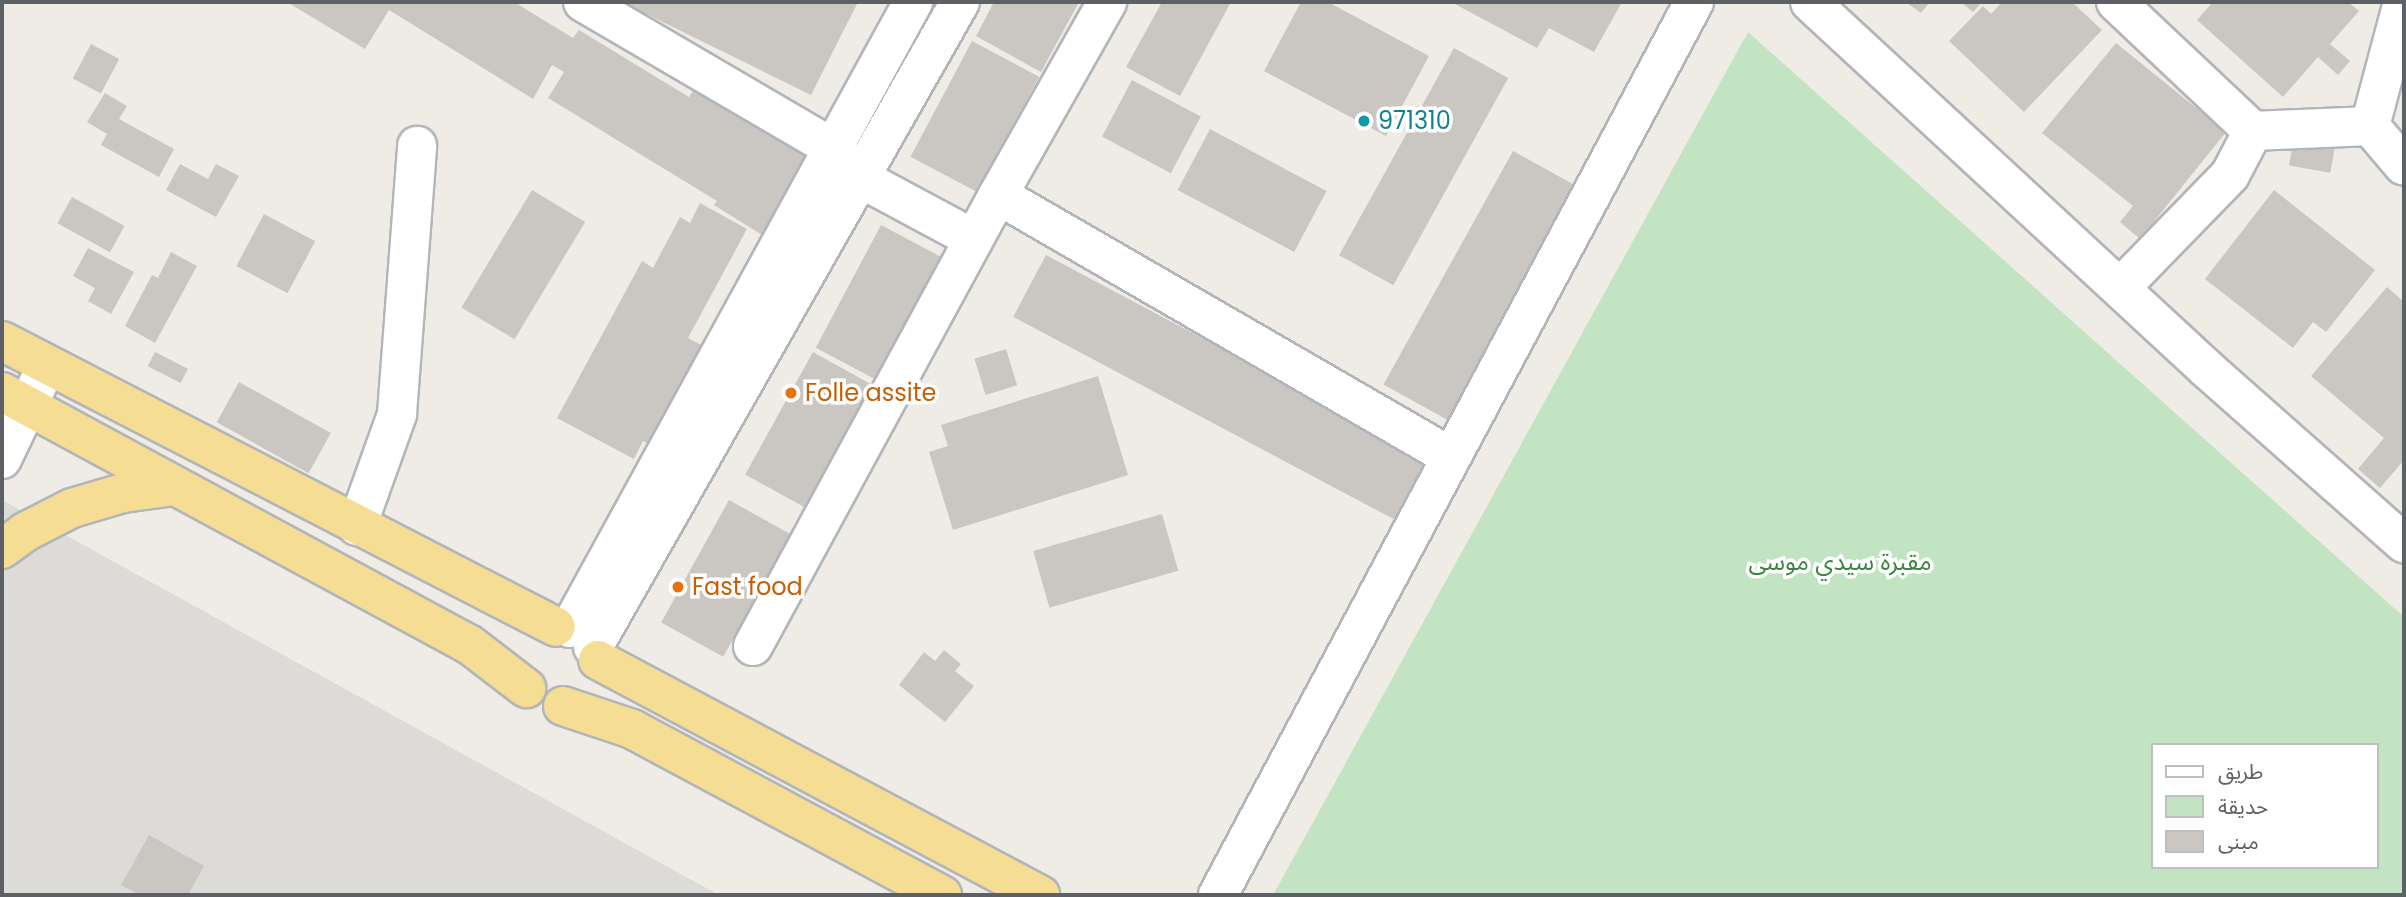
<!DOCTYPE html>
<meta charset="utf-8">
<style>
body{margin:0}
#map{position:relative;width:2406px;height:897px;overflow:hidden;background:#eeece5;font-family:Poppins,"Noto Sans Arabic",sans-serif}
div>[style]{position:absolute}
.industrial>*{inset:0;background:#dddbd7}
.green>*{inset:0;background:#c3e4c3}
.building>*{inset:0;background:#cac7c2;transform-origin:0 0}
.roads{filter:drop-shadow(2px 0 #b2b5b9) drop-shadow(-2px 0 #b2b5b9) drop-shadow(0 2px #b2b5b9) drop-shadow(0 -2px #b2b5b9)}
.minor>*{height:38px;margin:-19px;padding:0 19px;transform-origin:19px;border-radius:19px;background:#fff}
.highway>*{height:38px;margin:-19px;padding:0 19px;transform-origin:19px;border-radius:19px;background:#f6dd94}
.dots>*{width:19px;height:19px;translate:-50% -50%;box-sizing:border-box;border:4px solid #fff;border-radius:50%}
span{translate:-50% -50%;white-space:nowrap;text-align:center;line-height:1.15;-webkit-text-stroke:7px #fff;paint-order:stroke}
.culture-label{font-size:24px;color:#0d838f}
.left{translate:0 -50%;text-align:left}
.food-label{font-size:24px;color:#c56008}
.park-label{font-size:24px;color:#3c853f}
.frame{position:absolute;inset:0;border:4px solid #5d6064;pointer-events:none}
.legend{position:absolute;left:2151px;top:743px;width:228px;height:126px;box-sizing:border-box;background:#fff;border:2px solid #bebfc1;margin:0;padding:9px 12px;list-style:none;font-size:21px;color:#5d6064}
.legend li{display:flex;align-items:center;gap:14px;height:35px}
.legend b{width:35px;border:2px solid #bebfc1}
</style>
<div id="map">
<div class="industrial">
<div style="clip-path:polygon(2px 500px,719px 895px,2px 895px)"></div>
</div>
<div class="green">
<div style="clip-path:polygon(evenodd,1748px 32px,2404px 617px,2404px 895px,1273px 895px,1748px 32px,2152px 745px,2376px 745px,2376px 867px,2152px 867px,2152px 745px)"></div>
</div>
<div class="building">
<div style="clip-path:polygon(287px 2px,514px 2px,573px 38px,579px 30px,689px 97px,693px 91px,816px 157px,767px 238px,714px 205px,717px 201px,548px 98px,564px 72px,552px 65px,533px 99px,389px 10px,365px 49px)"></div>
<div style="clip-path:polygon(622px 2px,858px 2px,811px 95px)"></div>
<div style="clip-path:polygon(994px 2px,1079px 2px,1041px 72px,976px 36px)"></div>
<div style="clip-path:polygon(1162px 2px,1231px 2px,1180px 96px,1126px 67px)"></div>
<div style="clip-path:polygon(1301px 2px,1328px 2px,1429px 56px,1386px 136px,1264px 71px)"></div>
<div style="clip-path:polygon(1451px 2px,1622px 2px,1594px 52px,1549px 28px,1537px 48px)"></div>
<div style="clip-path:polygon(1906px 2px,1930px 2px,1921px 13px)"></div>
<div style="clip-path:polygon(1961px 2px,1982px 2px,1973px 12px)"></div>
<div style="clip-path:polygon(2002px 2px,2072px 2px,2102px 30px,2024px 112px,1949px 41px,1983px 6px,1991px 14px)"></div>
<div style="clip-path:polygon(2213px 2px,2348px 2px,2359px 11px,2330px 44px,2350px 61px,2338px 75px,2318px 57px,2283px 97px,2197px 20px)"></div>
<div style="left:972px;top:41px;width:76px;height:131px;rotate:28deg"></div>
<div style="clip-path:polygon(2116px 43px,2226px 132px,2140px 239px,2120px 222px,2133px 206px,2042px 133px)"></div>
<div style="left:91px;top:44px;width:32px;height:39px;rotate:28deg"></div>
<div style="left:1454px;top:48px;width:62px;height:237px;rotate:29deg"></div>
<div style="left:1132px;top:80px;width:78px;height:64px;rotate:28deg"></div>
<div style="clip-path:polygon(105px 93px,127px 106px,119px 119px,174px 149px,159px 177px,101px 145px,107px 134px,87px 122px)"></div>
<div style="left:1210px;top:129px;width:132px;height:69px;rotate:28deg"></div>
<div style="left:2294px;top:137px;width:42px;height:29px;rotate:10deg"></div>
<div style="left:1513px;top:151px;width:77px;height:267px;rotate:29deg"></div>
<div style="clip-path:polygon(180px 164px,208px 179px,216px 164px,239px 176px,216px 217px,166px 190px)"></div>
<div style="left:532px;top:190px;width:62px;height:137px;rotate:31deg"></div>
<div style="clip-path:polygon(2274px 190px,2375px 270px,2326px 332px,2313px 322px,2293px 348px,2205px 279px)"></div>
<div style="left:72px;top:197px;width:60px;height:30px;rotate:29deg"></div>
<div style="clip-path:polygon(700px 203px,747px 229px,688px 338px,709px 349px,655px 447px,643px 441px,634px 459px,557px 418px,642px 261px,653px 268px,680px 217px,690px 223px)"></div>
<div style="left:264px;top:214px;width:58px;height:59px;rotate:28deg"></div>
<div style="left:881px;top:225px;width:70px;height:139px;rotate:28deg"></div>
<div style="clip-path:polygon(88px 248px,134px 272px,111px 314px,88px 301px,95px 288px,73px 276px)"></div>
<div style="clip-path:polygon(171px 252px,197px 266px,155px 343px,125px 326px,152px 275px,158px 278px)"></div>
<div style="left:1046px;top:255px;width:438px;height:70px;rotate:28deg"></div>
<div style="clip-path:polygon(2387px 287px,2404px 302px,2404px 460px,2380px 488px,2358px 469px,2384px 438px,2311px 376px)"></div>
<div style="left:1006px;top:349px;width:38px;height:33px;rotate:73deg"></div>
<div style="left:155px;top:352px;width:37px;height:16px;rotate:27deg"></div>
<div style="left:813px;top:352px;width:71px;height:140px;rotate:29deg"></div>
<div style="clip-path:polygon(1098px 376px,1128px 475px,953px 530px,929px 452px,948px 446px,941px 425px)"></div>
<div style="left:239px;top:382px;width:105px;height:46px;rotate:29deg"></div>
<div style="left:729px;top:500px;width:71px;height:140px;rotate:29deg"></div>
<div style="left:1162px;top:514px;width:59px;height:134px;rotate:74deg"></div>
<div style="clip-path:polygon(944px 650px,961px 664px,955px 671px,974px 686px,945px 722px,899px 685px,924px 652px,935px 661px)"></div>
<div style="clip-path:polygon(149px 835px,204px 866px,188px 895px,140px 895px,121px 885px)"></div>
</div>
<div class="roads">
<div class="minor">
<div style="left:583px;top:2px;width:287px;rotate:30.3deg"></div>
<div style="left:831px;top:147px;width:42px;rotate:46.9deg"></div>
<div style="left:860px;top:178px;width:129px;rotate:28.2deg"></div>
<div style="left:1810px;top:2px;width:541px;rotate:42.75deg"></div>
<div style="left:2207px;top:369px;width:263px;rotate:41.5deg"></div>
<div style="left:2116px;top:2px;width:188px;rotate:43.3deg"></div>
<div style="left:2253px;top:131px;width:117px;rotate:-2.4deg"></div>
<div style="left:2370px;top:126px;width:128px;rotate:-75.1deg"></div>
<div style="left:2370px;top:126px;width:52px;rotate:49.6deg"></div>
<div style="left:998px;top:195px;width:523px;rotate:30.04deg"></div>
<div style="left:2121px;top:287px;width:156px;rotate:-45.8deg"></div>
<div style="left:2230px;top:175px;width:50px;rotate:-62.4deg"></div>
<div style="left:2px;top:459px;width:104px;rotate:-64.4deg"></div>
<div style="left:357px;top:526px;width:119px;rotate:-70.3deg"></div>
<div style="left:397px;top:414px;width:269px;rotate:-85.7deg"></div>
<div style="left:570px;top:628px;width:714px;rotate:-61.28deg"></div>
<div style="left:753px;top:646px;width:513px;rotate:-61.49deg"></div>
<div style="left:998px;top:195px;width:222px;rotate:-60.5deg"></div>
<div style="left:593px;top:647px;width:742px;rotate:-60.36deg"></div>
<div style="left:1218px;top:895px;width:1012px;rotate:-61.94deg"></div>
</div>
<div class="highway">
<div style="left:2px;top:341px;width:623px;rotate:27.3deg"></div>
<div style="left:2px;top:392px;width:532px;rotate:28.4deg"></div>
<div style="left:470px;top:645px;width:71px;rotate:37.5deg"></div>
<div style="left:2px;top:549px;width:29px;rotate:-36deg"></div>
<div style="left:25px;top:532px;width:53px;rotate:-27.1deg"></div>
<div style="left:72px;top:508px;width:53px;rotate:-16.4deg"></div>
<div style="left:123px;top:493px;width:52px;rotate:-7.7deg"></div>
<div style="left:598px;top:660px;width:501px;rotate:28deg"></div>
<div style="left:563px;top:706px;width:73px;rotate:18.4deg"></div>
<div style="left:632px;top:729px;width:352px;rotate:28.2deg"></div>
</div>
</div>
<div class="dots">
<div style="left:1364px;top:121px;background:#0f9aa8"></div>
<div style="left:791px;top:393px;background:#e8710a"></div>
<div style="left:678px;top:587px;background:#e8710a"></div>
</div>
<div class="culture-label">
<span class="left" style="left:1378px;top:121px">971310</span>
</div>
<div class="food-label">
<span class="left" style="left:805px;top:393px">Folle assite</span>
<span class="left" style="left:692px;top:587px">Fast food</span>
</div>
<div class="park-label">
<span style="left:1840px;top:562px">مقبرة سيدي موسى</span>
</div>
<div class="frame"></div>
<ul class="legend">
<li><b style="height:9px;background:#fff"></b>طريق</li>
<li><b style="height:19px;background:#c3e4c3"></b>حديقة</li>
<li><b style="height:19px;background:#cac7c2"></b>مبنى</li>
</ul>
</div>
